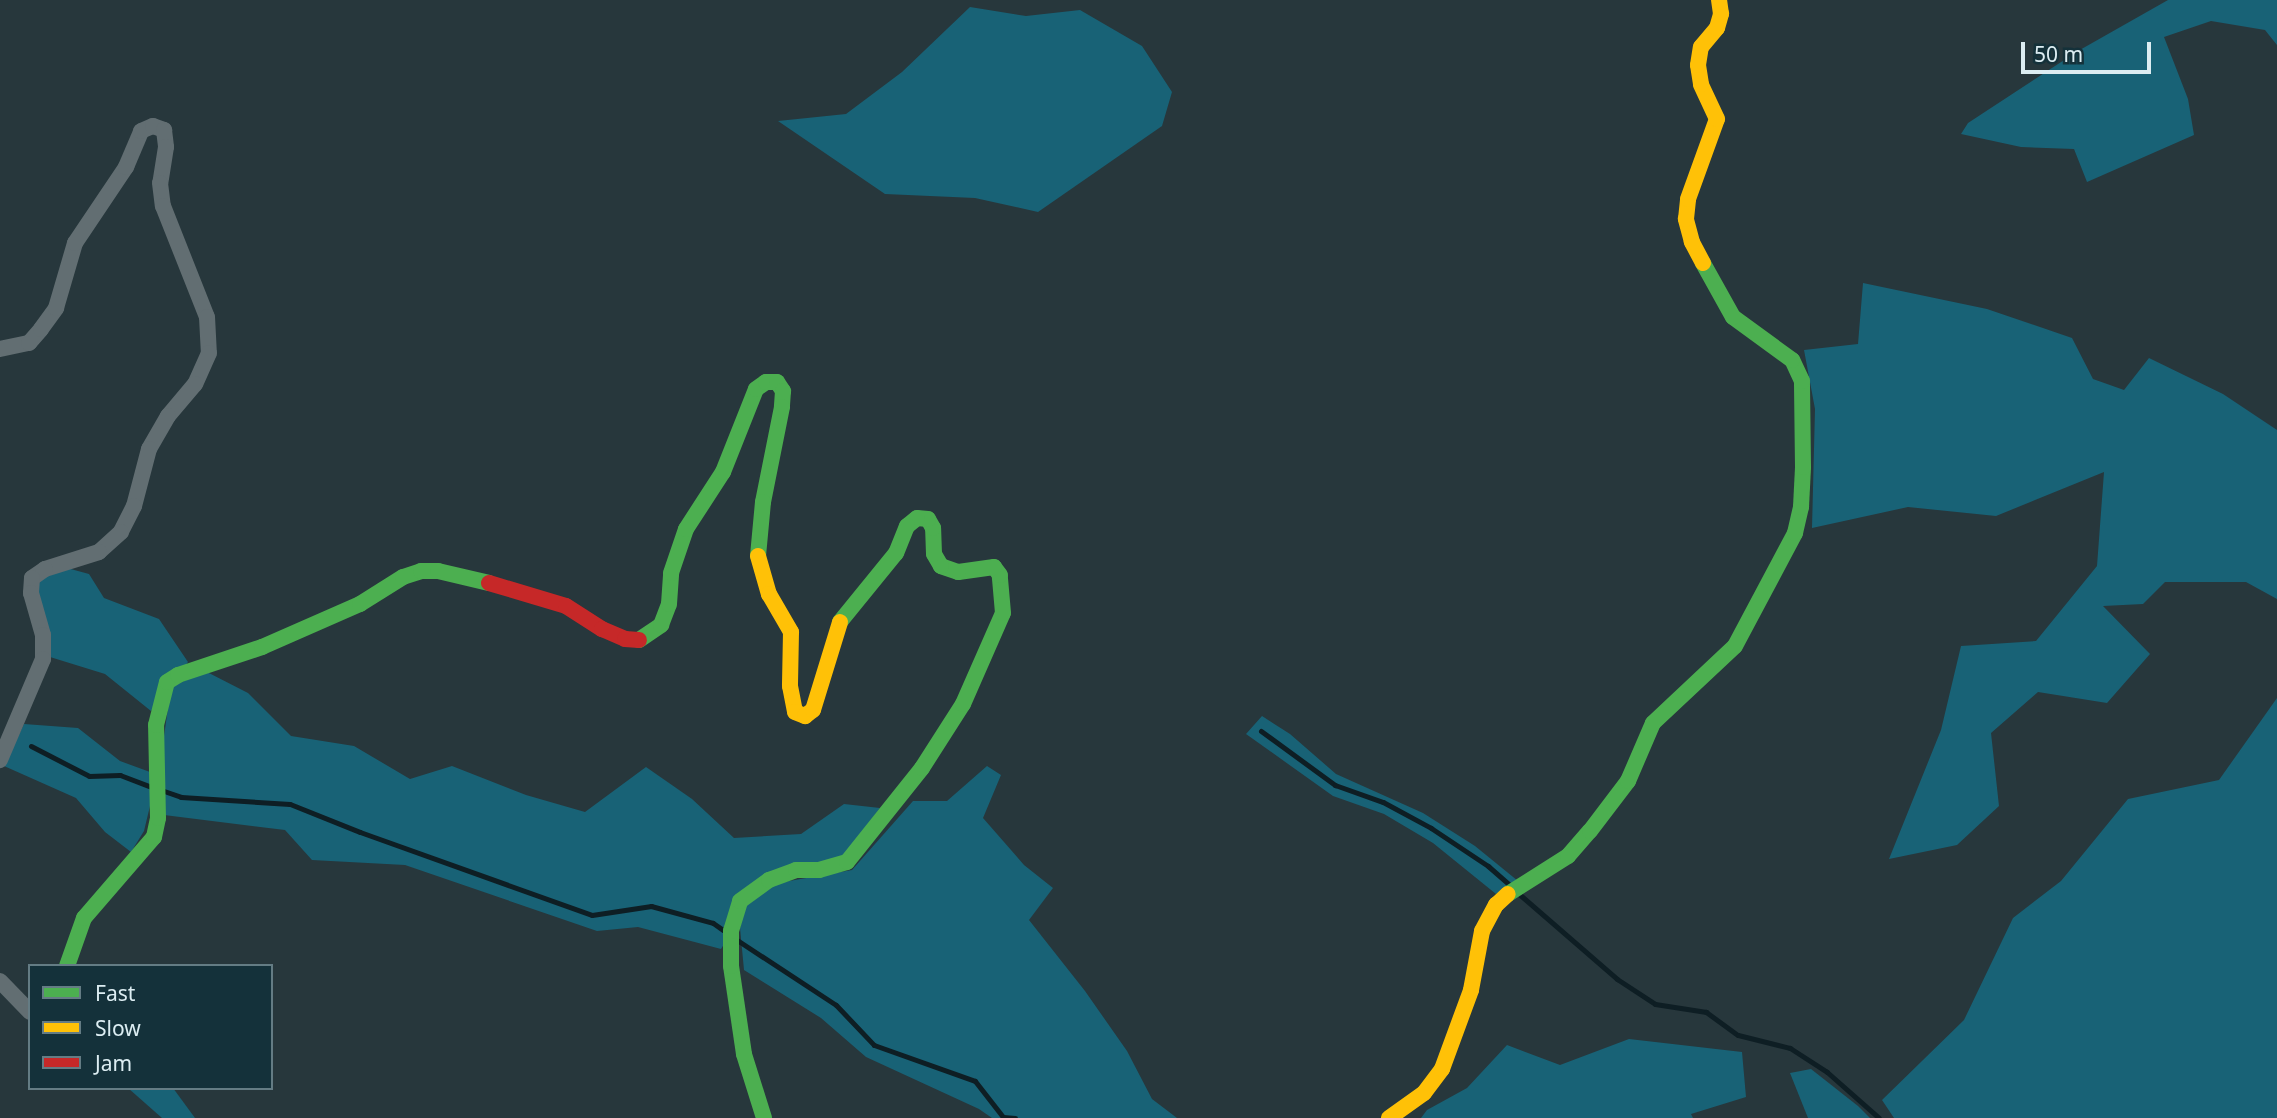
<!DOCTYPE html>
<style>
body{margin:0}
#map{position:relative;width:2277px;height:1118px;overflow:hidden;background:#27373c;font-family:"Noto Sans",sans-serif}
div>[style]{position:absolute}
.green>*{inset:0;background:#186276}
.stream>*{height:5px;margin:-2.5px;padding:0 2.5px;transform-origin:2.5px;border-radius:2.5px;background:#0e1e24}
.street>*{height:16px;margin:-8px;padding:0 8px;transform-origin:8px;border-radius:8px;background:#626e72}
.fast>*{height:16px;margin:-8px;padding:0 8px;transform-origin:8px;border-radius:8px;background:#4caf50}
.slow>*{height:16px;margin:-8px;padding:0 8px;transform-origin:8px;border-radius:8px;background:#ffc107}
.jam>*{height:16px;margin:-8px;padding:0 8px;transform-origin:8px;border-radius:8px;background:#c62828}
span{translate:-50% -50%;white-space:nowrap;text-align:center;line-height:1.15;-webkit-text-stroke:5px #14313a;paint-order:stroke}
.legend{position:absolute;left:28px;top:964px;width:245px;height:126px;box-sizing:border-box;background:#14313a;border:2px solid #647c84;margin:0;padding:9px 12px;list-style:none;font-size:21px;color:#dcedf2}
.legend li{display:flex;align-items:center;gap:14px;height:35px}
.legend b{width:35px;border:2px solid #647c84}
.scale{position:absolute;left:2021px;top:42px;width:130px;height:32px;box-sizing:border-box;border:4px solid #dcedf2;border-top:0;padding-left:9px;font-size:21px;line-height:24px;white-space:nowrap;color:#dcedf2;-webkit-text-stroke:5px #14313a;paint-order:stroke}
</style>
<div id="map">
<div class="green">
<div style="clip-path:polygon(2168px 0,2277px 0,2277px 45px,2265px 30px,2211px 21px,2164px 37px,2188px 99px,2194px 135px,2087px 182px,2074px 149px,2021px 147px,1961px 134px,1968px 123px,2078px 51px)"></div>
<div style="clip-path:polygon(970px 7px,1026px 16px,1080px 10px,1142px 46px,1172px 92px,1162px 126px,1038px 212px,975px 198px,885px 194px,778px 121px,846px 114px,902px 72px)"></div>
<div style="clip-path:polygon(1863px 283px,1987px 309px,2072px 338px,2093px 379px,2124px 390px,2149px 358px,2223px 394px,2277px 430px,2277px 599px,2246px 582px,2165px 582px,2143px 604px,2103px 606px,2150px 654px,2107px 703px,2038px 692px,1991px 733px,1999px 806px,1957px 845px,1889px 859px,1941px 730px,1961px 646px,2036px 641px,2097px 566px,2104px 472px,1996px 516px,1908px 507px,1812px 528px,1815px 409px,1804px 350px,1858px 344px)"></div>
<div style="clip-path:polygon(67px 568px,89px 574px,104px 598px,159px 619px,188px 662px,151px 711px,105px 674px,50px 657px,36px 588px,43px 577px)"></div>
<div style="clip-path:polygon(205px 671px,248px 693px,291px 736px,354px 746px,410px 779px,452px 766px,526px 795px,585px 812px,646px 767px,692px 799px,734px 838px,801px 834px,844px 804px,880px 808px,842px 859px,767px 876px,721px 949px,638px 927px,597px 931px,405px 865px,312px 860px,285px 830px,164px 815px,162px 750px,171px 687px)"></div>
<div style="clip-path:polygon(2277px 698px,2277px 1118px,1894px 1118px,1882px 1100px,1964px 1020px,2013px 918px,2061px 881px,2128px 799px,2219px 780px)"></div>
<div style="clip-path:polygon(1262px 716px,1290px 734px,1336px 774px,1423px 813px,1475px 846px,1518px 881px,1496px 894px,1433px 843px,1384px 814px,1333px 796px,1246px 734px)"></div>
<div style="clip-path:polygon(24px 724px,78px 728px,120px 761px,150px 772px,150px 806px,144px 831px,131px 852px,105px 832px,76px 798px,4px 766px)"></div>
<div style="clip-path:polygon(987px 766px,1001px 775px,983px 818px,1024px 865px,1053px 888px,1029px 920px,1085px 991px,1127px 1051px,1152px 1099px,1177px 1118px,992px 1118px,979px 1109px,866px 1057px,821px 1018px,744px 970px,740px 928px,745px 906px,772px 884px,852px 870px,913px 801px,947px 801px)"></div>
<div style="clip-path:polygon(1629px 1039px,1742px 1052px,1746px 1097px,1691px 1114px,1693px 1118px,1421px 1118px,1427px 1110px,1467px 1088px,1507px 1045px,1560px 1065px)"></div>
<div style="clip-path:polygon(1811px 1069px,1858px 1106px,1870px 1118px,1808px 1118px,1790px 1073px)"></div>
<div style="clip-path:polygon(128px 1088px,173px 1088px,195px 1118px,162px 1118px)"></div>
</div>
<div class="stream">
<div style="left:1261px;top:731px;width:92px;rotate:36.1deg"></div>
<div style="left:1335px;top:785px;width:51px;rotate:19.5deg"></div>
<div style="left:1383px;top:802px;width:55px;rotate:28.4deg"></div>
<div style="left:1431px;top:828px;width:69px;rotate:33.7deg"></div>
<div style="left:1488px;top:866px;width:29px;rotate:41deg"></div>
<div style="left:31px;top:746px;width:65px;rotate:27.3deg"></div>
<div style="left:89px;top:776px;width:31px;rotate:-2deg"></div>
<div style="left:120px;top:775px;width:34px;rotate:21deg"></div>
<div style="left:164px;top:791px;width:18px;rotate:19deg"></div>
<div style="left:181px;top:797px;width:109px;rotate:3.7deg"></div>
<div style="left:290px;top:804px;width:75px;rotate:21.8deg"></div>
<div style="left:360px;top:832px;width:246px;rotate:19.7deg"></div>
<div style="left:592px;top:915px;width:60px;rotate:-8.7deg"></div>
<div style="left:651px;top:906px;width:64px;rotate:15.3deg"></div>
<div style="left:713px;top:923px;width:12px;rotate:35deg"></div>
<div style="left:1519px;top:894px;width:130px;rotate:40.9deg"></div>
<div style="left:1617px;top:979px;width:45px;rotate:33.3deg"></div>
<div style="left:1655px;top:1004px;width:52px;rotate:8.9deg"></div>
<div style="left:1706px;top:1012px;width:39px;rotate:36deg"></div>
<div style="left:1738px;top:1035px;width:54px;rotate:14deg"></div>
<div style="left:1790px;top:1048px;width:44px;rotate:33deg"></div>
<div style="left:1827px;top:1072px;width:69px;rotate:41.5deg"></div>
<div style="left:737px;top:940px;width:118px;rotate:33.3deg"></div>
<div style="left:836px;top:1005px;width:55px;rotate:46.5deg"></div>
<div style="left:874px;top:1045px;width:107px;rotate:19.6deg"></div>
<div style="left:975px;top:1081px;width:46px;rotate:52.1deg"></div>
<div style="left:1003px;top:1117px;width:12px;rotate:5deg"></div>
</div>
<div class="street">
<div style="left:0;top:349px;width:30px;rotate:-12deg"></div>
<div style="left:29px;top:343px;width:18px;rotate:-49deg"></div>
<div style="left:41px;top:329px;width:26px;rotate:-54deg"></div>
<div style="left:56px;top:308px;width:68px;rotate:-73.7deg"></div>
<div style="left:75px;top:243px;width:92px;rotate:-56.1deg"></div>
<div style="left:126px;top:167px;width:39px;rotate:-67deg"></div>
<div style="left:141px;top:131px;width:13px;rotate:-23deg"></div>
<div style="left:153px;top:126px;width:12px;rotate:20deg"></div>
<div style="left:164px;top:130px;width:17px;rotate:83deg"></div>
<div style="left:166px;top:147px;width:36px;rotate:99deg"></div>
<div style="left:160px;top:183px;width:23px;rotate:83deg"></div>
<div style="left:163px;top:206px;width:119px;rotate:68.4deg"></div>
<div style="left:207px;top:317px;width:36px;rotate:87deg"></div>
<div style="left:209px;top:353px;width:34px;rotate:114deg"></div>
<div style="left:195px;top:384px;width:42px;rotate:130.2deg"></div>
<div style="left:168px;top:416px;width:38px;rotate:120deg"></div>
<div style="left:149px;top:449px;width:59px;rotate:104.7deg"></div>
<div style="left:134px;top:506px;width:29px;rotate:117deg"></div>
<div style="left:121px;top:532px;width:30px;rotate:138deg"></div>
<div style="left:99px;top:552px;width:57px;rotate:162.5deg"></div>
<div style="left:45px;top:569px;width:16px;rotate:145deg"></div>
<div style="left:32px;top:578px;width:15px;rotate:94deg"></div>
<div style="left:31px;top:593px;width:44px;rotate:74.1deg"></div>
<div style="left:43px;top:635px;width:24px;rotate:90deg"></div>
<div style="left:43px;top:659px;width:110px;rotate:113.1deg"></div>
<div style="left:0;top:981px;width:43px;rotate:45.9deg"></div>
</div>
<div class="fast">
<div style="left:639px;top:640px;width:27px;rotate:-34deg"></div>
<div style="left:661px;top:625px;width:22px;rotate:-69deg"></div>
<div style="left:669px;top:604px;width:31px;rotate:-86deg"></div>
<div style="left:671px;top:573px;width:46px;rotate:-71.2deg"></div>
<div style="left:686px;top:529px;width:68px;rotate:-57deg"></div>
<div style="left:723px;top:472px;width:89px;rotate:-68.3deg"></div>
<div style="left:756px;top:389px;width:12px;rotate:-35deg"></div>
<div style="left:766px;top:382px;width:11px"></div>
<div style="left:777px;top:382px;width:11px;rotate:56deg"></div>
<div style="left:783px;top:391px;width:16px;rotate:94deg"></div>
<div style="left:782px;top:407px;width:97px;rotate:101.3deg"></div>
<div style="left:763px;top:502px;width:54px;rotate:95.3deg"></div>
<div style="left:1508px;top:894px;width:71px;rotate:-32.3deg"></div>
<div style="left:1568px;top:856px;width:33px;rotate:-49deg"></div>
<div style="left:1590px;top:831px;width:63px;rotate:-52.8deg"></div>
<div style="left:1628px;top:781px;width:63px;rotate:-66.7deg"></div>
<div style="left:1653px;top:723px;width:112px;rotate:-43.2deg"></div>
<div style="left:1735px;top:646px;width:128px;rotate:-62deg"></div>
<div style="left:1795px;top:533px;width:27px;rotate:-77deg"></div>
<div style="left:1801px;top:507px;width:40px;rotate:-87.1deg"></div>
<div style="left:1803px;top:467px;width:86px;rotate:-90.7deg"></div>
<div style="left:1802px;top:381px;width:23px;rotate:-115deg"></div>
<div style="left:1792px;top:360px;width:73px;rotate:-143.9deg"></div>
<div style="left:1733px;top:317px;width:62px;rotate:-119.1deg"></div>
<div style="left:67px;top:966px;width:51px;rotate:-70.5deg"></div>
<div style="left:84px;top:918px;width:107px;rotate:-49.2deg"></div>
<div style="left:154px;top:837px;width:19px;rotate:-78deg"></div>
<div style="left:158px;top:818px;width:93px;rotate:-91.2deg"></div>
<div style="left:156px;top:725px;width:44px;rotate:-75.7deg"></div>
<div style="left:167px;top:682px;width:13px;rotate:-32deg"></div>
<div style="left:178px;top:675px;width:89px;rotate:-18.4deg"></div>
<div style="left:262px;top:647px;width:107px;rotate:-23.7deg"></div>
<div style="left:360px;top:604px;width:51px;rotate:-32.1deg"></div>
<div style="left:403px;top:577px;width:19px;rotate:-18deg"></div>
<div style="left:421px;top:571px;width:17px"></div>
<div style="left:438px;top:571px;width:52px;rotate:13.2deg"></div>
<div style="left:764px;top:1118px;width:67px;rotate:-107.4deg"></div>
<div style="left:744px;top:1054px;width:89px;rotate:-98.4deg"></div>
<div style="left:731px;top:966px;width:35px;rotate:-90deg"></div>
<div style="left:731px;top:931px;width:31px;rotate:-73deg"></div>
<div style="left:740px;top:901px;width:36px;rotate:-36deg"></div>
<div style="left:769px;top:880px;width:29px;rotate:-20deg"></div>
<div style="left:796px;top:870px;width:23px"></div>
<div style="left:819px;top:870px;width:29px;rotate:-16deg"></div>
<div style="left:847px;top:862px;width:120px;rotate:-51.4deg"></div>
<div style="left:922px;top:768px;width:76px;rotate:-57.4deg"></div>
<div style="left:963px;top:704px;width:99px;rotate:-66.3deg"></div>
<div style="left:1003px;top:613px;width:38px;rotate:-95deg"></div>
<div style="left:1000px;top:575px;width:10px;rotate:-127deg"></div>
<div style="left:994px;top:567px;width:36px;rotate:172deg"></div>
<div style="left:958px;top:572px;width:18px;rotate:-161deg"></div>
<div style="left:941px;top:566px;width:14px;rotate:-120deg"></div>
<div style="left:934px;top:554px;width:26px;rotate:-92deg"></div>
<div style="left:933px;top:528px;width:10px;rotate:-119deg"></div>
<div style="left:928px;top:519px;width:11px;rotate:-175deg"></div>
<div style="left:917px;top:518px;width:13px;rotate:141deg"></div>
<div style="left:907px;top:526px;width:29px;rotate:112deg"></div>
<div style="left:896px;top:553px;width:89px;rotate:129.1deg"></div>
</div>
<div class="slow">
<div style="left:1703px;top:263px;width:24px;rotate:-118deg"></div>
<div style="left:1692px;top:242px;width:24px;rotate:-105deg"></div>
<div style="left:1686px;top:219px;width:20px;rotate:-84deg"></div>
<div style="left:1688px;top:199px;width:85px;rotate:-70.1deg"></div>
<div style="left:1717px;top:119px;width:38px;rotate:-115deg"></div>
<div style="left:1701px;top:84px;width:19px;rotate:-99deg"></div>
<div style="left:1698px;top:65px;width:18px;rotate:-81deg"></div>
<div style="left:1701px;top:47px;width:25px;rotate:-50deg"></div>
<div style="left:1717px;top:28px;width:15px;rotate:-74deg"></div>
<div style="left:1721px;top:14px;width:14px;rotate:-98deg"></div>
<div style="left:758px;top:556px;width:40px;rotate:74deg"></div>
<div style="left:769px;top:594px;width:44px;rotate:59.9deg"></div>
<div style="left:791px;top:632px;width:54px;rotate:91.1deg"></div>
<div style="left:790px;top:686px;width:26px;rotate:79deg"></div>
<div style="left:795px;top:712px;width:11px;rotate:22deg"></div>
<div style="left:805px;top:716px;width:10px;rotate:-37deg"></div>
<div style="left:813px;top:710px;width:92px;rotate:-72.9deg"></div>
<div style="left:1389px;top:1118px;width:43px;rotate:-35.5deg"></div>
<div style="left:1424px;top:1093px;width:30px;rotate:-53deg"></div>
<div style="left:1442px;top:1069px;width:84px;rotate:-69.8deg"></div>
<div style="left:1471px;top:990px;width:60px;rotate:-79.4deg"></div>
<div style="left:1482px;top:931px;width:30px;rotate:-62deg"></div>
<div style="left:1496px;top:905px;width:16px;rotate:-43deg"></div>
</div>
<div class="jam">
<div style="left:489px;top:583px;width:80px;rotate:16.6deg"></div>
<div style="left:566px;top:606px;width:43px;rotate:32.6deg"></div>
<div style="left:602px;top:629px;width:25px;rotate:23deg"></div>
<div style="left:625px;top:639px;width:14px;rotate:4deg"></div>
</div>
<ul class="legend">
<li><b style="height:9px;background:#4caf50"></b>Fast</li>
<li><b style="height:9px;background:#ffc107"></b>Slow</li>
<li><b style="height:9px;background:#c62828"></b>Jam</li>
</ul>
<div class="scale">50 m</div>
</div>
